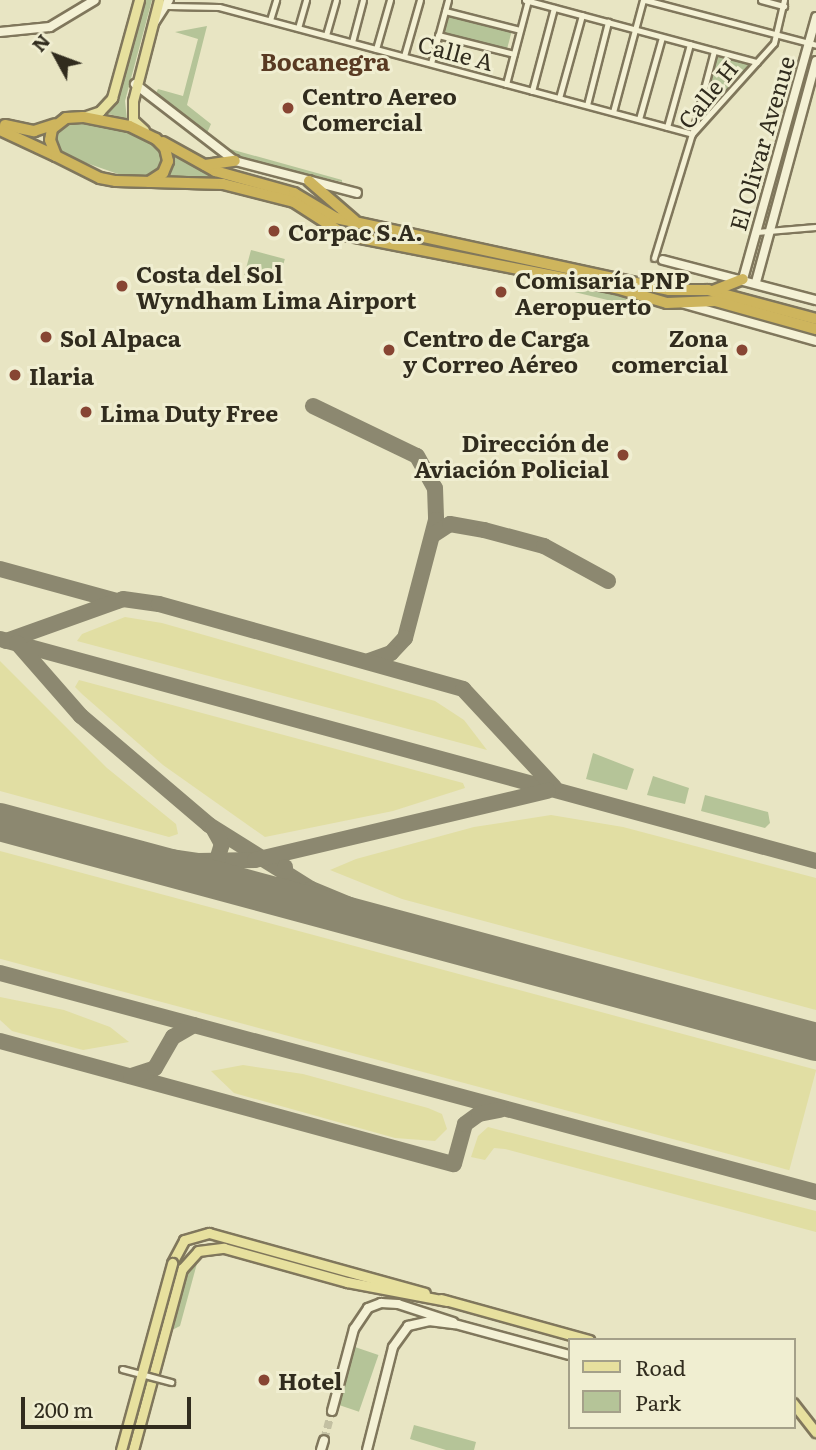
<!DOCTYPE html>
<meta charset="utf-8">
<style>
body{margin:0}
#map{position:relative;width:816px;height:1450px;overflow:hidden;background:#e8e5c3;font-family:Literata,serif}
div>[style]{position:absolute}
.green>*{inset:0;background:#b5c498;transform-origin:0 0}
.sand>*{inset:0;background:#e1dea3;transform-origin:0 0}
.taxiway>*{height:16px;margin:-8px;padding:0 8px;transform-origin:8px;border-radius:8px;background:#8c8870}
.runway>*{height:38px;margin:-19px;padding:0 19px;transform-origin:19px;border-radius:19px;background:#8c8870}
.secondary-tunnel>*{height:8px;margin-top:-4px;transform-origin:0;background:repeating-linear-gradient(90deg,#c3c0a2 0 8px,transparent 0 12px)}
.roads{filter:drop-shadow(2px 0 #80775c) drop-shadow(-2px 0 #80775c) drop-shadow(0 2px #80775c) drop-shadow(0 -2px #80775c)}
.street>*{height:5px;margin:-2.5px;padding:0 2.5px;transform-origin:2.5px;border-radius:2.5px;background:#f4f1d5}
.secondary>*{height:8px;margin:-4px;padding:0 4px;transform-origin:4px;border-radius:4px;background:#f4f1d5}
.primary>*{height:9px;margin:-4.5px;padding:0 4.5px;transform-origin:4.5px;border-radius:4.5px;background:#e7e09e}
.highway>*{height:10px;margin:-5px;padding:0 5px;transform-origin:5px;border-radius:5px;background:#ceb55d}
.bridges{filter:drop-shadow(2px 0 #80775c) drop-shadow(-2px 0 #80775c) drop-shadow(0 2px #80775c) drop-shadow(0 -2px #80775c)}
.street-bridge>*{height:5px;margin:-2.5px;padding:0 2.5px;transform-origin:2.5px;border-radius:2.5px;background:#f4f1d5}
.primary-bridge>*{height:9px;margin:-4.5px;padding:0 4.5px;transform-origin:4.5px;border-radius:4.5px;background:#e7e09e}
.dots>*{width:19px;height:19px;translate:-50% -50%;box-sizing:border-box;border:4px solid #f0eed1;border-radius:50%}
span{translate:-50% -50%;white-space:nowrap;text-align:center;line-height:1.15;-webkit-text-stroke:6px #f0eed1;paint-order:stroke}
.street-label{font-size:23px;color:#312c1e}
.poi-label{font-size:23px;color:#312c1e;font-weight:700}
.left{translate:0 -50%;text-align:left}
.right{translate:-100% -50%;text-align:right}
.neighbourhood-label{font-size:24px;color:#593a23;font-weight:700}
.legend{position:absolute;left:568px;top:1338px;width:228px;height:91px;box-sizing:border-box;background:#f0eed1;border:2px solid #a4a089;margin:0;padding:9px 12px;list-style:none;font-size:21px;color:#312c1e}
.legend li{display:flex;align-items:center;gap:14px;height:35px}
.legend b{width:35px;border:2px solid #a4a089}
.north{position:absolute;left:21px;top:21px;width:70px;height:70px;-webkit-text-stroke:5px #f0eed1;paint-order:stroke;rotate:311deg;font-size:19px;font-weight:700;line-height:28px;text-align:center;color:#312c1e}
.north::after{content:'';display:block;margin:auto;width:24px;height:32px;background:#312c1e;clip-path:polygon(50% 0,100% 100%,50% 72%,0 100%)}
.scale{position:absolute;left:21px;top:1397px;width:170px;height:32px;box-sizing:border-box;border:4px solid #312c1e;border-top:0;padding-left:9px;font-size:21px;line-height:24px;white-space:nowrap;color:#312c1e;-webkit-text-stroke:5px #f0eed1;paint-order:stroke}
</style>
<div id="map">
<div class="green">
<div style="clip-path:polygon(144px 0,152px 0,125px 101px,127px 119px,105px 113px,118px 103px)"></div>
<div style="left:447px;top:14px;width:67px;height:21px;rotate:15deg"></div>
<div style="clip-path:polygon(207px 26px,187px 105px,211px 124px,207px 133px,156px 93px,158px 89px,183px 96px,198px 39px,175px 32px)"></div>
<div style="clip-path:polygon(715px 54px,752px 64px,694px 129px)"></div>
<div style="clip-path:polygon(66px 122px,108px 126px,144px 138px,161px 149px,160px 168px,152px 175px,121px 175px,69px 157px,57px 149px,54px 135px)"></div>
<div style="clip-path:polygon(223px 147px,342px 180px,342px 182px,238px 158px)"></div>
<div style="clip-path:polygon(173px 154px,202px 170px,224px 179px,166px 176px)"></div>
<div style="left:251px;top:250px;width:35px;height:26px;rotate:15deg"></div>
<div style="clip-path:polygon(538px 279px,625px 292px,629px 294px,624px 304px,537px 283px)"></div>
<div style="clip-path:polygon(593px 753px,634px 769px,627px 790px,586px 779px)"></div>
<div style="clip-path:polygon(653px 776px,689px 788px,685px 804px,647px 795px)"></div>
<div style="clip-path:polygon(705px 795px,768px 812px,770px 823px,765px 828px,701px 811px)"></div>
<div style="clip-path:polygon(199px 1256px,180px 1326px,170px 1331px,187px 1272px)"></div>
<div style="left:352px;top:1346px;width:28px;height:60px;rotate:19deg"></div>
<div style="clip-path:polygon(414px 1425px,476px 1442px,474px 1450px,446px 1450px,410px 1439px)"></div>
</div>
<div class="sand">
<div style="clip-path:polygon(125px 617px,162px 623px,435px 701px,464px 720px,487px 750px,77px 641px,82px 634px)"></div>
<div style="clip-path:polygon(0 661px,107px 768px,176px 824px,178px 834px,169px 837px,0 791px)"></div>
<div style="clip-path:polygon(79px 680px,463px 783px,465px 788px,393px 811px,265px 837px,163px 765px,82px 694px,75px 687px)"></div>
<div style="clip-path:polygon(551px 815px,623px 827px,816px 878px,816px 1010px,402px 899px,330px 870px,356px 859px,474px 827px)"></div>
<div style="left:0;top:851px;width:845px;height:104px;rotate:15deg"></div>
<div style="clip-path:polygon(0 997px,64px 1010px,110px 1027px,129px 1042px,83px 1050px,12px 1031px,0 1020px)"></div>
<div style="clip-path:polygon(243px 1065px,303px 1074px,428px 1108px,442px 1114px,447px 1129px,435px 1141px,395px 1138px,234px 1093px,211px 1071px)"></div>
<div style="clip-path:polygon(488px 1127px,816px 1211px,816px 1232px,505px 1149px,494px 1148px,485px 1160px,471px 1157px,478px 1136px)"></div>
</div>
<div class="taxiway">
<div style="left:313px;top:406px;width:115px;rotate:25.7deg"></div>
<div style="left:417px;top:456px;width:37px;rotate:61deg"></div>
<div style="left:435px;top:488px;width:32px;rotate:88deg"></div>
<div style="left:436px;top:520px;width:122px;rotate:104.7deg"></div>
<div style="left:405px;top:638px;width:21px;rotate:133deg"></div>
<div style="left:391px;top:653px;width:23px;rotate:160deg"></div>
<div style="left:433px;top:535px;width:20px;rotate:-33deg"></div>
<div style="left:450px;top:524px;width:35px;rotate:10deg"></div>
<div style="left:484px;top:530px;width:62px;rotate:14.9deg"></div>
<div style="left:544px;top:546px;width:73px;rotate:28.7deg"></div>
<div style="left:0;top:569px;width:121px;rotate:15.3deg"></div>
<div style="left:0;top:639px;width:846px;rotate:15.22deg"></div>
<div style="left:6px;top:641px;width:124px;rotate:-19.7deg"></div>
<div style="left:123px;top:599px;width:36px;rotate:8deg"></div>
<div style="left:159px;top:604px;width:316px;rotate:15.6deg"></div>
<div style="left:463px;top:689px;width:134px;rotate:47.1deg"></div>
<div style="left:17px;top:643px;width:97px;rotate:48.8deg"></div>
<div style="left:81px;top:716px;width:168px;rotate:40.4deg"></div>
<div style="left:209px;top:825px;width:120px;rotate:32.1deg"></div>
<div style="left:311px;top:889px;width:115px;rotate:22.5deg"></div>
<div style="left:81px;top:844px;width:118px;rotate:8.3deg"></div>
<div style="left:198px;top:861px;width:57px;rotate:-1deg"></div>
<div style="left:255px;top:860px;width:301px;rotate:-13.3deg"></div>
<div style="left:285px;top:867px;width:19px;rotate:90deg"></div>
<div style="left:285px;top:886px;width:23px;rotate:47deg"></div>
<div style="left:190px;top:873px;width:23px;rotate:-15deg"></div>
<div style="left:212px;top:867px;width:9px;rotate:-54deg"></div>
<div style="left:217px;top:860px;width:17px;rotate:-73deg"></div>
<div style="left:222px;top:844px;width:18px;rotate:-119deg"></div>
<div style="left:0;top:973px;width:845px;rotate:15.02deg"></div>
<div style="left:0;top:1041px;width:470px;rotate:15.2deg"></div>
<div style="left:454px;top:1164px;width:41px;rotate:-74.6deg"></div>
<div style="left:465px;top:1124px;width:17px;rotate:-36deg"></div>
<div style="left:479px;top:1114px;width:21px;rotate:-11deg"></div>
<div style="left:131px;top:1076px;width:25px;rotate:-18deg"></div>
<div style="left:155px;top:1068px;width:36px;rotate:-60deg"></div>
<div style="left:173px;top:1037px;width:24px;rotate:-30deg"></div>
</div>
<div class="runway">
<div style="left:0;top:822px;width:845px;rotate:15.09deg"></div>
</div>
<div class="secondary-tunnel">
<div style="left:324px;top:1440px;width:30px;rotate:-75deg"></div>
</div>
<div class="roads">
<div class="street">
<div style="left:525px;top:0;width:240px;rotate:15deg"></div>
<div style="left:645px;top:0;width:177px;rotate:14.7deg"></div>
<div style="left:761px;top:0;width:24px;rotate:15deg"></div>
<div style="left:168px;top:6px;width:51px;rotate:1.1deg"></div>
<div style="left:219px;top:7px;width:490px;rotate:15deg"></div>
<div style="left:445px;top:11px;width:77px;rotate:14.2deg"></div>
<div style="left:270px;top:20px;width:21px;rotate:-73deg"></div>
<div style="left:298px;top:28px;width:29px;rotate:-74deg"></div>
<div style="left:326px;top:35px;width:36px;rotate:-74deg"></div>
<div style="left:438px;top:35px;width:78px;rotate:14deg"></div>
<div style="left:352px;top:42px;width:43px;rotate:-75.3deg"></div>
<div style="left:376px;top:49px;width:51px;rotate:-74.1deg"></div>
<div style="left:404px;top:56px;width:58px;rotate:-74.1deg"></div>
<div style="left:431px;top:63px;width:65px;rotate:-74.9deg"></div>
<div style="left:506px;top:84px;width:87px;rotate:-75.3deg"></div>
<div style="left:532px;top:91px;width:86px;rotate:-75.2deg"></div>
<div style="left:559px;top:98px;width:86px;rotate:-74.5deg"></div>
<div style="left:587px;top:105px;width:86px;rotate:-75.8deg"></div>
<div style="left:613px;top:112px;width:116px;rotate:-75deg"></div>
<div style="left:639px;top:119px;width:85px;rotate:-74.3deg"></div>
<div style="left:667px;top:127px;width:86px;rotate:-74.5deg"></div>
<div style="left:693px;top:131px;width:83px;rotate:-75.3deg"></div>
<div style="left:756px;top:232px;width:60px;rotate:-4.8deg"></div>
<div style="left:654px;top:258px;width:130px;rotate:-73deg"></div>
<div style="left:692px;top:134px;width:122px;rotate:-48deg"></div>
<div style="left:774px;top:43px;width:44px;rotate:-76.9deg"></div>
</div>
<div class="secondary">
<div style="left:154px;top:23px;width:27px;rotate:-57deg"></div>
<div style="left:0;top:32px;width:50px;rotate:-5.7deg"></div>
<div style="left:50px;top:27px;width:52px;rotate:-31deg"></div>
<div style="left:135px;top:84px;width:126px;rotate:37.6deg"></div>
<div style="left:235px;top:161px;width:126px;rotate:14.7deg"></div>
<div style="left:663px;top:260px;width:158px;rotate:14.7deg"></div>
<div style="left:743px;top:279px;width:272px;rotate:-74.4deg"></div>
<div style="left:756px;top:282px;width:229px;rotate:-74.8deg"></div>
<div style="left:681px;top:303px;width:140px;rotate:15.7deg"></div>
<div style="left:332px;top:1411px;width:85px;rotate:-75deg"></div>
<div style="left:354px;top:1329px;width:25px;rotate:-56deg"></div>
<div style="left:368px;top:1308px;width:14px;rotate:-21deg"></div>
<div style="left:381px;top:1303px;width:17px;rotate:3deg"></div>
<div style="left:398px;top:1304px;width:58px;rotate:18.1deg"></div>
<div style="left:321px;top:1450px;width:10px;rotate:-73deg"></div>
<div style="left:367px;top:1450px;width:106px;rotate:-75.8deg"></div>
<div style="left:393px;top:1347px;width:26px;rotate:-54deg"></div>
<div style="left:408px;top:1326px;width:22px;rotate:-13deg"></div>
<div style="left:429px;top:1321px;width:26px;rotate:7deg"></div>
<div style="left:455px;top:1324px;width:118px;rotate:15.2deg"></div>
</div>
<div class="primary">
<div style="left:83px;top:117px;width:18px;rotate:-19deg"></div>
<div style="left:100px;top:111px;width:18px;rotate:-47deg"></div>
<div style="left:112px;top:98px;width:102px;rotate:-74.6deg"></div>
<div style="left:144px;top:130px;width:15px;rotate:-138deg"></div>
<div style="left:133px;top:120px;width:19px;rotate:-90deg"></div>
<div style="left:133px;top:101px;width:104px;rotate:-75.6deg"></div>
<div style="left:172px;top:1263px;width:26px;rotate:-62deg"></div>
<div style="left:184px;top:1240px;width:26px;rotate:-16deg"></div>
<div style="left:209px;top:1233px;width:224px;rotate:15.5deg"></div>
<div style="left:441px;top:1299px;width:154px;rotate:15.5deg"></div>
<div style="left:793px;top:1403px;width:37px;rotate:52deg"></div>
<div style="left:133px;top:1450px;width:188px;rotate:-74.9deg"></div>
<div style="left:182px;top:1269px;width:24px;rotate:-48deg"></div>
<div style="left:198px;top:1251px;width:26px;rotate:-7deg"></div>
<div style="left:224px;top:1248px;width:128px;rotate:15.5deg"></div>
<div style="left:347px;top:1282px;width:102px;rotate:10.8deg"></div>
</div>
<div class="highway">
<div style="left:5px;top:125px;width:30px;rotate:12deg"></div>
<div style="left:34px;top:131px;width:22px;rotate:-18deg"></div>
<div style="left:0;top:130px;width:62px;rotate:24.9deg"></div>
<div style="left:163px;top:142px;width:60px;rotate:29.1deg"></div>
<div style="left:215px;top:171px;width:82px;rotate:15.6deg"></div>
<div style="left:294px;top:193px;width:49px;rotate:30.8deg"></div>
<div style="left:336px;top:218px;width:341px;rotate:12.2deg"></div>
<div style="left:669px;top:290px;width:39px"></div>
<div style="left:708px;top:290px;width:112px;rotate:15deg"></div>
<div style="left:205px;top:165px;width:30px;rotate:-8deg"></div>
<div style="left:309px;top:181px;width:60px;rotate:40.9deg"></div>
<div style="left:149px;top:182px;width:17px;rotate:-33deg"></div>
<div style="left:163px;top:173px;width:13px;rotate:-67deg"></div>
<div style="left:168px;top:161px;width:13px;rotate:-103deg"></div>
<div style="left:165px;top:148px;width:13px;rotate:-135deg"></div>
<div style="left:156px;top:139px;width:30px;rotate:-154deg"></div>
<div style="left:129px;top:126px;width:47px;rotate:-168.9deg"></div>
<div style="left:83px;top:117px;width:17px;rotate:177deg"></div>
<div style="left:66px;top:118px;width:18px;rotate:142deg"></div>
<div style="left:52px;top:129px;width:11px;rotate:100deg"></div>
<div style="left:50px;top:140px;width:17px;rotate:69deg"></div>
<div style="left:56px;top:156px;width:49px;rotate:26.6deg"></div>
<div style="left:100px;top:178px;width:16px;rotate:11deg"></div>
<div style="left:116px;top:181px;width:107px;rotate:1.6deg"></div>
<div style="left:223px;top:184px;width:73px;rotate:14.2deg"></div>
<div style="left:294px;top:202px;width:61px;rotate:32.9deg"></div>
<div style="left:345px;top:235px;width:276px;rotate:11.1deg"></div>
<div style="left:616px;top:288px;width:53px;rotate:16.4deg"></div>
<div style="left:667px;top:303px;width:48px;rotate:-2.4deg"></div>
<div style="left:715px;top:301px;width:105px;rotate:15.5deg"></div>
<div style="left:713px;top:291px;width:32px;rotate:-22deg"></div>
</div>
</div>
<div class="bridges">
<div class="street-bridge">
<div style="left:122px;top:1369px;width:51px;rotate:14.9deg"></div>
</div>
<div class="primary-bridge">
<div style="left:121px;top:1450px;width:194px;rotate:-74.7deg"></div>
</div>
</div>
<div class="dots">
<div style="left:288px;top:108px;background:#874533"></div>
<div style="left:274px;top:231px;background:#874533"></div>
<div style="left:122px;top:286px;background:#874533"></div>
<div style="left:501px;top:292px;background:#874533"></div>
<div style="left:46px;top:337px;background:#874533"></div>
<div style="left:389px;top:350px;background:#874533"></div>
<div style="left:742px;top:350px;background:#874533"></div>
<div style="left:15px;top:375px;background:#874533"></div>
<div style="left:86px;top:412px;background:#874533"></div>
<div style="left:623px;top:455px;background:#874533"></div>
<div style="left:264px;top:1380px;background:#874533"></div>
</div>
<div class="street-label">
<span style="left:456px;top:52px;rotate:15deg">Calle A</span>
<span style="left:707px;top:94px;rotate:-51deg">Calle H</span>
<span style="left:761px;top:143px;rotate:-74deg">El Olivar Avenue</span>
</div>
<div class="poi-label">
<span class="left" style="left:302px;top:108px">Centro Aereo<br>Comercial</span>
<span class="left" style="left:288px;top:231px">Corpac S.A.</span>
<span class="left" style="left:136px;top:286px">Costa del Sol<br>Wyndham Lima Airport</span>
<span class="left" style="left:515px;top:292px">Comisaría PNP<br>Aeropuerto</span>
<span class="left" style="left:60px;top:337px">Sol Alpaca</span>
<span class="left" style="left:403px;top:350px">Centro de Carga<br>y Correo Aéreo</span>
<span class="right" style="left:728px;top:350px">Zona<br>comercial</span>
<span class="left" style="left:29px;top:375px">Ilaria</span>
<span class="left" style="left:100px;top:412px">Lima Duty Free</span>
<span class="right" style="left:609px;top:455px">Dirección de<br>Aviación Policial</span>
<span class="left" style="left:278px;top:1380px">Hotel</span>
</div>
<div class="neighbourhood-label">
<span style="left:325px;top:61px">Bocanegra</span>
</div>
<ul class="legend">
<li><b style="height:9px;background:#e7e09e"></b>Road</li>
<li><b style="height:19px;background:#b5c498"></b>Park</li>
</ul>
<div class="north">N</div>
<div class="scale">200 m</div>
</div>
